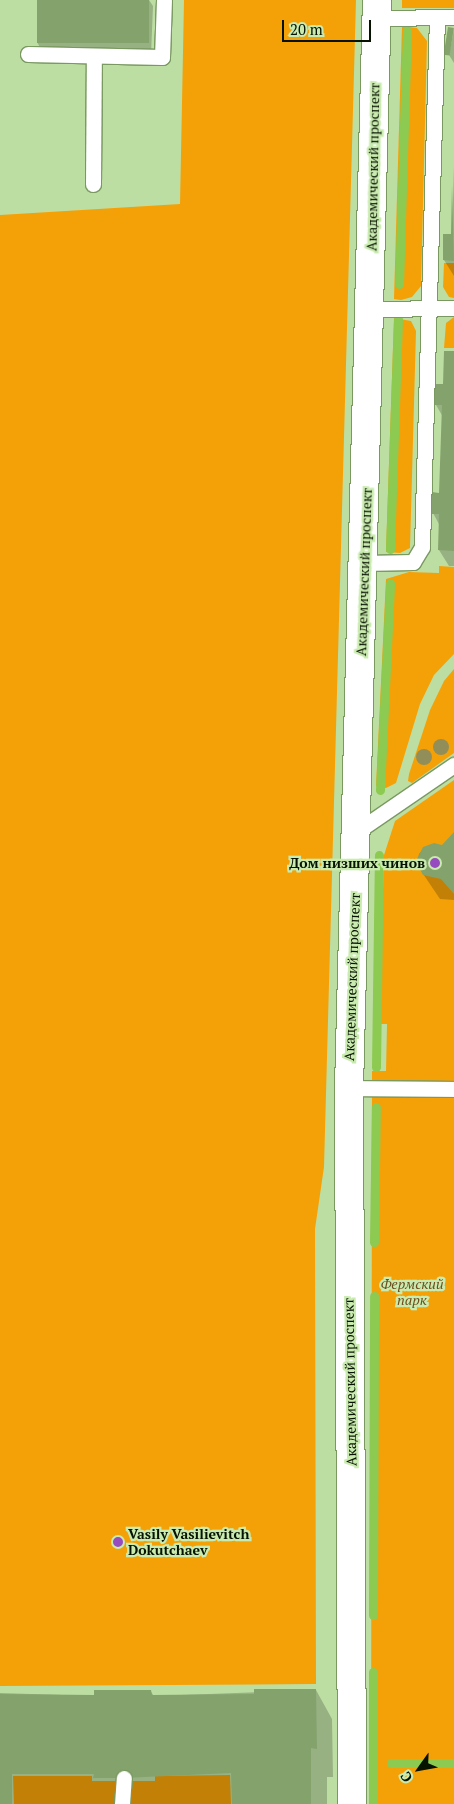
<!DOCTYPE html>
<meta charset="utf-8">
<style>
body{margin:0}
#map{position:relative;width:454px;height:1804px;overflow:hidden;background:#bddea3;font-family:"PT Serif",serif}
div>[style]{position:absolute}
.green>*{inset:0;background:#f4a108;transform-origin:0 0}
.shadow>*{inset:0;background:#0003}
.stream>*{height:9px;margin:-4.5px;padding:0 4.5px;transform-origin:4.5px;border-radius:4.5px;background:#8cca51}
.building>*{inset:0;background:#84a36c;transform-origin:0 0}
.roads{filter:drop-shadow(1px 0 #7a9961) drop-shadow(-1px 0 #7a9961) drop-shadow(0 1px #7a9961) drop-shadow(0 -1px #7a9961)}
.lane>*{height:15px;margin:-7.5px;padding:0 7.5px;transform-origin:7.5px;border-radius:7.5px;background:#fff}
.street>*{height:28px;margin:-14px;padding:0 14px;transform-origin:14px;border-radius:14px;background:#fff}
.trees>*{width:16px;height:16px;margin:-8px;border-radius:50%;background:#928e59}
.dots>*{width:14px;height:14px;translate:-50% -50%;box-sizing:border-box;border:2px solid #caebb0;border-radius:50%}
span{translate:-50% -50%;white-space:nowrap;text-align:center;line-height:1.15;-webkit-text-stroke:4.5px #caebb0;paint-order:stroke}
.street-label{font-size:14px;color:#071201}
.poi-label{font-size:14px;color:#071201;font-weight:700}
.right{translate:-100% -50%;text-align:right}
.left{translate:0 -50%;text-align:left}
.park-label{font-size:14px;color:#6e4c1c;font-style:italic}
.north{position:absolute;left:394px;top:1744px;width:50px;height:50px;-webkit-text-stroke:4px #caebb0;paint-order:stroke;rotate:238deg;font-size:14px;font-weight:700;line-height:20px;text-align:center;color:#071201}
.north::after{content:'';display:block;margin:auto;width:18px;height:22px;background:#071201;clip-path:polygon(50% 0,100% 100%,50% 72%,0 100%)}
.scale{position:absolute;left:282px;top:20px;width:89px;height:22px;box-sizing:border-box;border:2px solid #071201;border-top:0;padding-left:6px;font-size:15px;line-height:18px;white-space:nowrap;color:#071201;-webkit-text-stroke:4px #caebb0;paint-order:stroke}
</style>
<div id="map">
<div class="green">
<div style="clip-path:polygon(184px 0,356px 0,324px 1167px,315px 1229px,316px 1684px,0 1686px,0 215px,180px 204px)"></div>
<div style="left:402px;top:0;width:52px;height:8px"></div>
<div style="clip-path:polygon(402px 26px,417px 28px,427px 41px,421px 286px,412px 297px,401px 300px,394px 299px)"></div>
<div style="clip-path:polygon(444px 263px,454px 263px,454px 298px,449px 297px,443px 287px)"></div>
<div style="clip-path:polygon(454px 317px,454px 348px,444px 348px,446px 323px)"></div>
<div style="clip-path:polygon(394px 318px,411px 321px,416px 331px,410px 548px,400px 553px,386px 552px)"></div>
<div style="clip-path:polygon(439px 566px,454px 567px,454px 654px,434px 675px,420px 704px,396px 783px,386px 788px,376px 786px,386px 579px,409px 572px,439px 573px)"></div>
<div style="clip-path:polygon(454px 669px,454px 753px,412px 783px,408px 781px,409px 774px,430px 710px,444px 681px)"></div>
<div style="clip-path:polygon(454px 780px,454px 1804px,371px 1804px,372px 1071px,386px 1071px,387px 1024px,379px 1024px,384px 855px,395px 821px)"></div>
<div style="clip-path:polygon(230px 1775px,231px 1804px,14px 1804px,13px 1776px,92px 1776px,92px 1781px,155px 1781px,155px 1776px)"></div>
</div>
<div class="shadow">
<div style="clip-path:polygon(39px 0,149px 0,153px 6px,151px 55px,42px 51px,37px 42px)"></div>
<div style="clip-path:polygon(454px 29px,454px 63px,449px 55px)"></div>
<div style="clip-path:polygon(454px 165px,454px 276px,444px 260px,452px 235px)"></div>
<div style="clip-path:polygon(454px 353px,454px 566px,449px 566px,439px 550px,440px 526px,433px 513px,441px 494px,443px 417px,436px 405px)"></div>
<div style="clip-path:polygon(454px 834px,454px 900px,440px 899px,417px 865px,419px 854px,424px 848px,442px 846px)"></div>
<div style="clip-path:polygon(316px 1690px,332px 1719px,333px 1777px,327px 1777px,327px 1804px,0 1804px,0 1693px,95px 1696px,151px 1692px,154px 1696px)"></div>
</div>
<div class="stream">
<div style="left:399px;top:284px;width:253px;rotate:-88.2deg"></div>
<div style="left:390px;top:549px;width:230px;rotate:-88deg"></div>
<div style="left:380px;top:790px;width:207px;rotate:-87.2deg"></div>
<div style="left:376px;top:1067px;width:212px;rotate:-89.2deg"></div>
<div style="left:374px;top:1242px;width:135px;rotate:-89.2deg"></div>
<div style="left:373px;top:1615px;width:319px;rotate:-89.8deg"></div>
<div style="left:373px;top:1672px;width:132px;rotate:90deg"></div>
<div style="left:391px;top:1763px;width:63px"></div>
</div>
<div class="building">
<div style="left:37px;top:0;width:112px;height:43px"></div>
<div style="left:448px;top:27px;width:6px;height:28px;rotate:9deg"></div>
<div style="clip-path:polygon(452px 185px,454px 261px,443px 260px,443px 234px,451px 234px)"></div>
<div style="clip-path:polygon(444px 351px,454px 351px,454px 551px,438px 550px,439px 514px,431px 514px,432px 492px,439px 493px,442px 405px,435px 405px,435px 384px,443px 384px)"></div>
<div style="clip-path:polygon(454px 832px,454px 894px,441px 879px,423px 875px,416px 861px,423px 847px,434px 843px,442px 845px)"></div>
<div style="clip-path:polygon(254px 1689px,316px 1689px,317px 1749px,311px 1748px,311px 1804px,232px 1804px,231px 1773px,124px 1778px,93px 1778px,94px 1774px,12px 1774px,12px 1804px,0 1804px,0 1694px,94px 1695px,94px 1690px,151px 1690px,152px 1695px,254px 1694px)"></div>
</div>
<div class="roads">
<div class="lane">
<div style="left:376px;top:18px;width:78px;rotate:-0.7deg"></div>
<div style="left:28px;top:54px;width:134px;rotate:1.3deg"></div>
<div style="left:162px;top:57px;width:57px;rotate:-88deg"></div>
<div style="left:93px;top:184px;width:128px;rotate:-89.6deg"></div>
<div style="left:371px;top:309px;width:83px;rotate:-0.7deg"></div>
<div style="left:364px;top:563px;width:49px;rotate:-1.2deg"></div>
<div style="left:413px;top:562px;width:17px;rotate:-59deg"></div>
<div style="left:422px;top:547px;width:530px;rotate:-88.38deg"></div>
<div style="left:356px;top:832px;width:119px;rotate:-34.4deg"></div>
<div style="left:349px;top:1088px;width:105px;rotate:0.5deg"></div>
<div style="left:122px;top:1804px;width:26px;rotate:-86deg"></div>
</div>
<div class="street">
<div style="left:352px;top:1804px;width:716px;rotate:-90.24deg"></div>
<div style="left:349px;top:1088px;width:1088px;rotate:-88.53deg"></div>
</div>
</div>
<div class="trees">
<div style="left:441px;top:747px"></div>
<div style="left:424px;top:757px"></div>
</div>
<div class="dots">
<div style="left:435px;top:863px;background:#964cbe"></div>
<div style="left:118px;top:1542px;background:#964cbe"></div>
</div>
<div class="street-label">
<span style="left:373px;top:167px;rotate:-89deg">Академический проспект</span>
<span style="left:364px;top:572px;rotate:-88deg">Академический проспект</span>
<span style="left:352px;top:977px;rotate:-88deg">Академический проспект</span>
<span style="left:350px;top:1382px;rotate:-91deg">Академический проспект</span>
</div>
<div class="poi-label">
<span class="right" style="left:425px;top:863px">Дом низших чинов</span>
<span class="left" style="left:128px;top:1542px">Vasily Vasilievitch<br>Dokutchaev</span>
</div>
<div class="park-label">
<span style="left:412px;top:1292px">Фермский<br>парк</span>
</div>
<div class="north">С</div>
<div class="scale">20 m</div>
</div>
